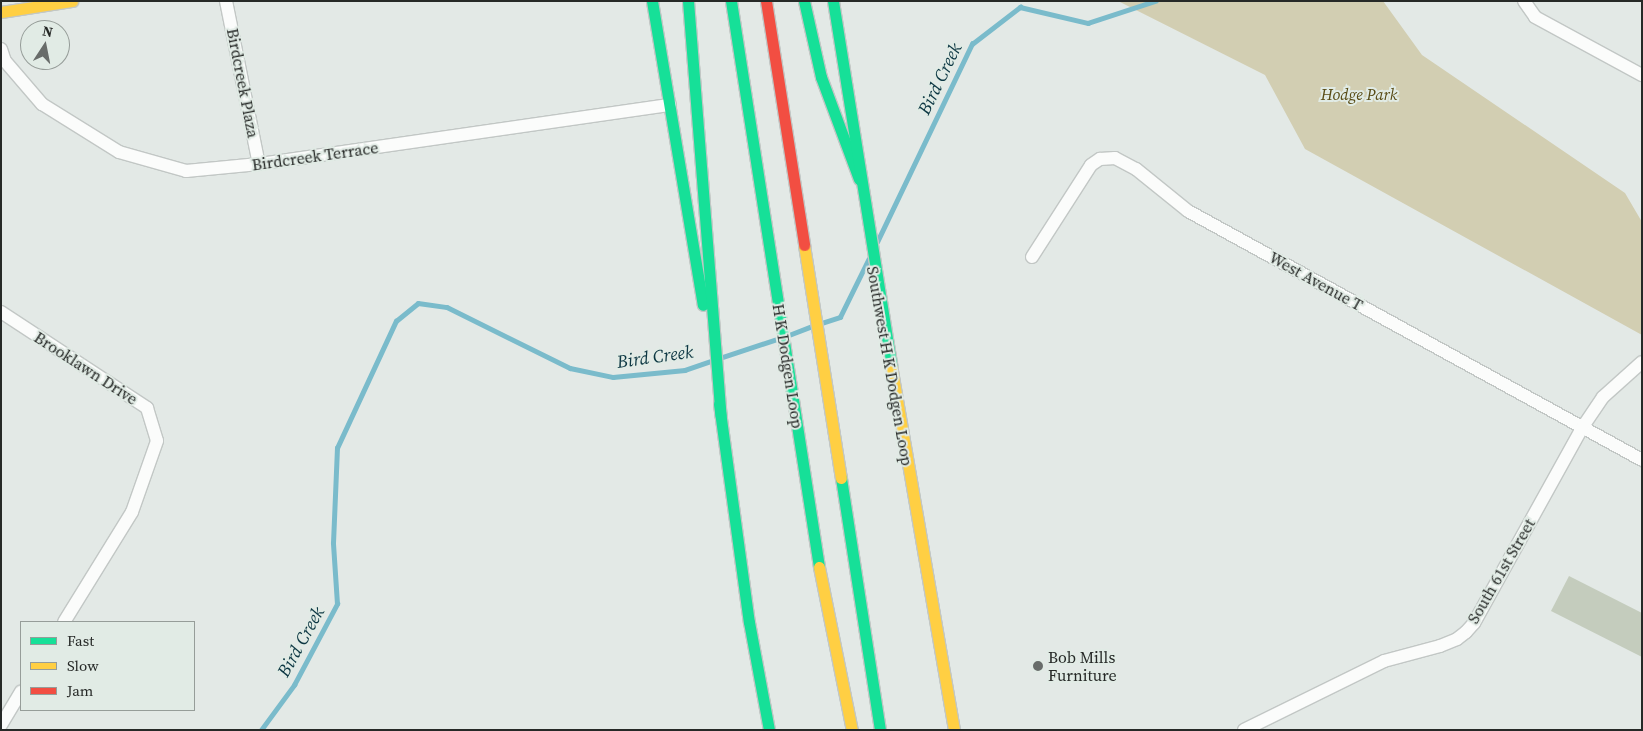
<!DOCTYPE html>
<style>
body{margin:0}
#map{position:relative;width:1643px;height:731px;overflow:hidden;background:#e3e9e6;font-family:"Source Serif 4",serif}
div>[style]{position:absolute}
.green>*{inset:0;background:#d2ceb2}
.stream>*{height:4.5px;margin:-2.25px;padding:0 2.25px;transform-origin:2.25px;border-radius:2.25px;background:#7abbcb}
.building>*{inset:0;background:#c4ccbd}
.roads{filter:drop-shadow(1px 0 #c2c7c5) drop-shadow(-1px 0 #c2c7c5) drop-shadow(0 1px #c2c7c5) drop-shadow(0 -1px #c2c7c5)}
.street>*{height:12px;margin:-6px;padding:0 6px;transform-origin:6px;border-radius:6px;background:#fbfcfb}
.fast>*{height:11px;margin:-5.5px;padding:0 5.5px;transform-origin:5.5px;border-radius:5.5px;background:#16e098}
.slow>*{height:11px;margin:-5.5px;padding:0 5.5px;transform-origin:5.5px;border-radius:5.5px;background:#ffcf43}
.jam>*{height:11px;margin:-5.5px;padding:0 5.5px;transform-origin:5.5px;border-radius:5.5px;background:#f24e42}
.dots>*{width:14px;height:14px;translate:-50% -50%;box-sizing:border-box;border:2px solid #e1ebe5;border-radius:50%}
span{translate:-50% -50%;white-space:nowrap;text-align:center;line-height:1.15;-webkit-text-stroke:4px #e1ebe5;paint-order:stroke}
.street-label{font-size:16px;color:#262927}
.park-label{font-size:16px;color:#584b14;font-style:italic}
.poi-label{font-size:16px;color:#262927}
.left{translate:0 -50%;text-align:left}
.water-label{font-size:18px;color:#0d3743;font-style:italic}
.frame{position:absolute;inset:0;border:2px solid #262927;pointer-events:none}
.legend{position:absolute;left:20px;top:621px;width:175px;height:90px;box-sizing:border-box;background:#e1ebe5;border:1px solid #969d99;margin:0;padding:6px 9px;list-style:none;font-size:15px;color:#262927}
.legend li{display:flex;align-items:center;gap:10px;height:25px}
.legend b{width:25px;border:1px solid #969d99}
.north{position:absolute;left:20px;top:20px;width:50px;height:50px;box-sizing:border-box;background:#e1ebe5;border:1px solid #969d99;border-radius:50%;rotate:11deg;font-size:14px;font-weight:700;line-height:20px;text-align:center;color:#262927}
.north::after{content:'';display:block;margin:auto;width:18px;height:22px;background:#686c6a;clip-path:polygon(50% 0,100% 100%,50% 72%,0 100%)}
</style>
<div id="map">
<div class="green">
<div style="clip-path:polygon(1118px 1px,1383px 1px,1422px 55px,1625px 193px,1642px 222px,1642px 335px,1305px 149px,1265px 75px)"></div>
</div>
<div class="stream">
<div style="left:877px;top:242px;width:220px;rotate:-64.4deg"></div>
<div style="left:972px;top:44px;width:61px;rotate:-37.6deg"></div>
<div style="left:1020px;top:7px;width:70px;rotate:13.2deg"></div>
<div style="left:1088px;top:23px;width:71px;rotate:-18.2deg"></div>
<div style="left:822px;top:323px;width:19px;rotate:-18deg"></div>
<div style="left:840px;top:317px;width:64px;rotate:-63.8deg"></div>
<div style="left:789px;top:335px;width:22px;rotate:-21deg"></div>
<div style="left:723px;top:357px;width:57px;rotate:-18.4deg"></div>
<div style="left:261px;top:730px;width:56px;rotate:-53.7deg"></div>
<div style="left:294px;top:685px;width:92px;rotate:-62deg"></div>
<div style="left:337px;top:604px;width:61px;rotate:-93.8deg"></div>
<div style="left:333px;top:543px;width:95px;rotate:-87.6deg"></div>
<div style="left:337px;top:448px;width:140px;rotate:-65.1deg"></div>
<div style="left:396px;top:321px;width:28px;rotate:-39deg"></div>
<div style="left:418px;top:303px;width:29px;rotate:8deg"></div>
<div style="left:447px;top:307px;width:137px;rotate:26.4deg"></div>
<div style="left:570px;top:368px;width:44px;rotate:11.8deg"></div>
<div style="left:613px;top:377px;width:72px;rotate:-5.6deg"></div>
<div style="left:685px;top:370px;width:28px;rotate:-19deg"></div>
</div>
<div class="building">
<div style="clip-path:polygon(1569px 576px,1642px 613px,1642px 657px,1551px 611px)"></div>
</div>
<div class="roads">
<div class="street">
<div style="left:226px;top:1px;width:166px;rotate:78.6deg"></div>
<div style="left:1524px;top:1px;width:19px;rotate:55deg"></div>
<div style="left:1535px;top:17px;width:122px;rotate:28.5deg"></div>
<div style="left:1px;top:49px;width:13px;rotate:72deg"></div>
<div style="left:5px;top:61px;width:57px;rotate:49.3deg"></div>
<div style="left:42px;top:104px;width:91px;rotate:31.9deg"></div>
<div style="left:119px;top:152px;width:70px;rotate:15.8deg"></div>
<div style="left:186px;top:171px;width:73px;rotate:-5.5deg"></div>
<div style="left:259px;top:164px;width:415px;rotate:-8.2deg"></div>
<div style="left:1032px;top:257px;width:109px;rotate:-57.3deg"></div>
<div style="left:1091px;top:165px;width:11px;rotate:-34deg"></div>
<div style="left:1100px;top:159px;width:15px;rotate:-4deg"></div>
<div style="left:1115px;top:158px;width:24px;rotate:28deg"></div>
<div style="left:1136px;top:169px;width:67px;rotate:38.9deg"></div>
<div style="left:1188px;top:211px;width:518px;rotate:28.74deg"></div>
<div style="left:1px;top:312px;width:175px;rotate:33.3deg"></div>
<div style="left:147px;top:408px;width:34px;rotate:73deg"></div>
<div style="left:157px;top:441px;width:75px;rotate:109.4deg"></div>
<div style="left:132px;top:512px;width:129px;rotate:121.7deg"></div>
<div style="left:1px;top:725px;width:39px;rotate:-59deg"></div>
<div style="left:1244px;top:730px;width:156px;rotate:-26.2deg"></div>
<div style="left:1384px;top:661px;width:58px;rotate:-15deg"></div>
<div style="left:1440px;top:646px;width:18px;rotate:-22deg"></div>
<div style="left:1457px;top:639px;width:11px;rotate:-38deg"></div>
<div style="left:1466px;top:632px;width:12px;rotate:-48deg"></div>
<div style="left:1474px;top:623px;width:223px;rotate:-61deg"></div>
<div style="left:1582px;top:428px;width:37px;rotate:-56deg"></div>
<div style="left:1603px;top:397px;width:52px;rotate:-41.9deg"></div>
</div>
<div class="fast">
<div style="left:652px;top:1px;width:308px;rotate:80.5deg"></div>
<div style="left:688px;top:1px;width:416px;rotate:85.5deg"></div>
<div style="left:731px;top:1px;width:573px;rotate:81.16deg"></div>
<div style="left:804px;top:1px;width:78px;rotate:77.4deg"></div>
<div style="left:821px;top:77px;width:109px;rotate:69.6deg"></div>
<div style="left:833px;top:1px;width:369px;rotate:80.9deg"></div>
<div style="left:719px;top:404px;width:220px;rotate:82.2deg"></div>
<div style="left:749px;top:622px;width:110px;rotate:79.5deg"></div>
<div style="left:841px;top:478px;width:255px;rotate:81.2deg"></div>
</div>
<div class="slow">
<div style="left:1px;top:12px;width:72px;rotate:-8.8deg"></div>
<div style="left:804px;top:245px;width:236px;rotate:81deg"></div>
<div style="left:891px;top:365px;width:370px;rotate:80.2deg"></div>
<div style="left:819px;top:567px;width:166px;rotate:78.6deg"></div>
</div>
<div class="jam">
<div style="left:766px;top:1px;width:247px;rotate:81.1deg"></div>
</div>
</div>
<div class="dots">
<div style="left:1038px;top:666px;background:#686c6a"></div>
</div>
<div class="street-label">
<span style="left:243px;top:83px;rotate:79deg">Birdcreek Plaza</span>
<span style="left:315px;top:156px;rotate:-8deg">Birdcreek Terrace</span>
<span style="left:1316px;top:281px;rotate:29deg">West Avenue T</span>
<span style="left:788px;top:366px;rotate:81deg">H K Dodgen Loop</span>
<span style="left:890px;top:366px;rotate:80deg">Southwest H K Dodgen Loop</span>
<span style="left:86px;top:368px;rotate:33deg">Brooklawn Drive</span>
<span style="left:1501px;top:571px;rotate:-60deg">South 61st Street</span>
</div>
<div class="park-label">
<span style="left:1359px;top:94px">Hodge Park</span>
</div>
<div class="poi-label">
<span class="left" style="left:1048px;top:666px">Bob Mills<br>Furniture</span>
</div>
<div class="water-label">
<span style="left:940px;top:79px;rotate:-64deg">Bird Creek</span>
<span style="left:655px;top:357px;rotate:-8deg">Bird Creek</span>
<span style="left:301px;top:642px;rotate:-61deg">Bird Creek</span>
</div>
<div class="frame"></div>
<ul class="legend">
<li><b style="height:6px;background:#16e098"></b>Fast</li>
<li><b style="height:6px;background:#ffcf43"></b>Slow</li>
<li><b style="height:6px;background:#f24e42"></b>Jam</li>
</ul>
<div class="north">N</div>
</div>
